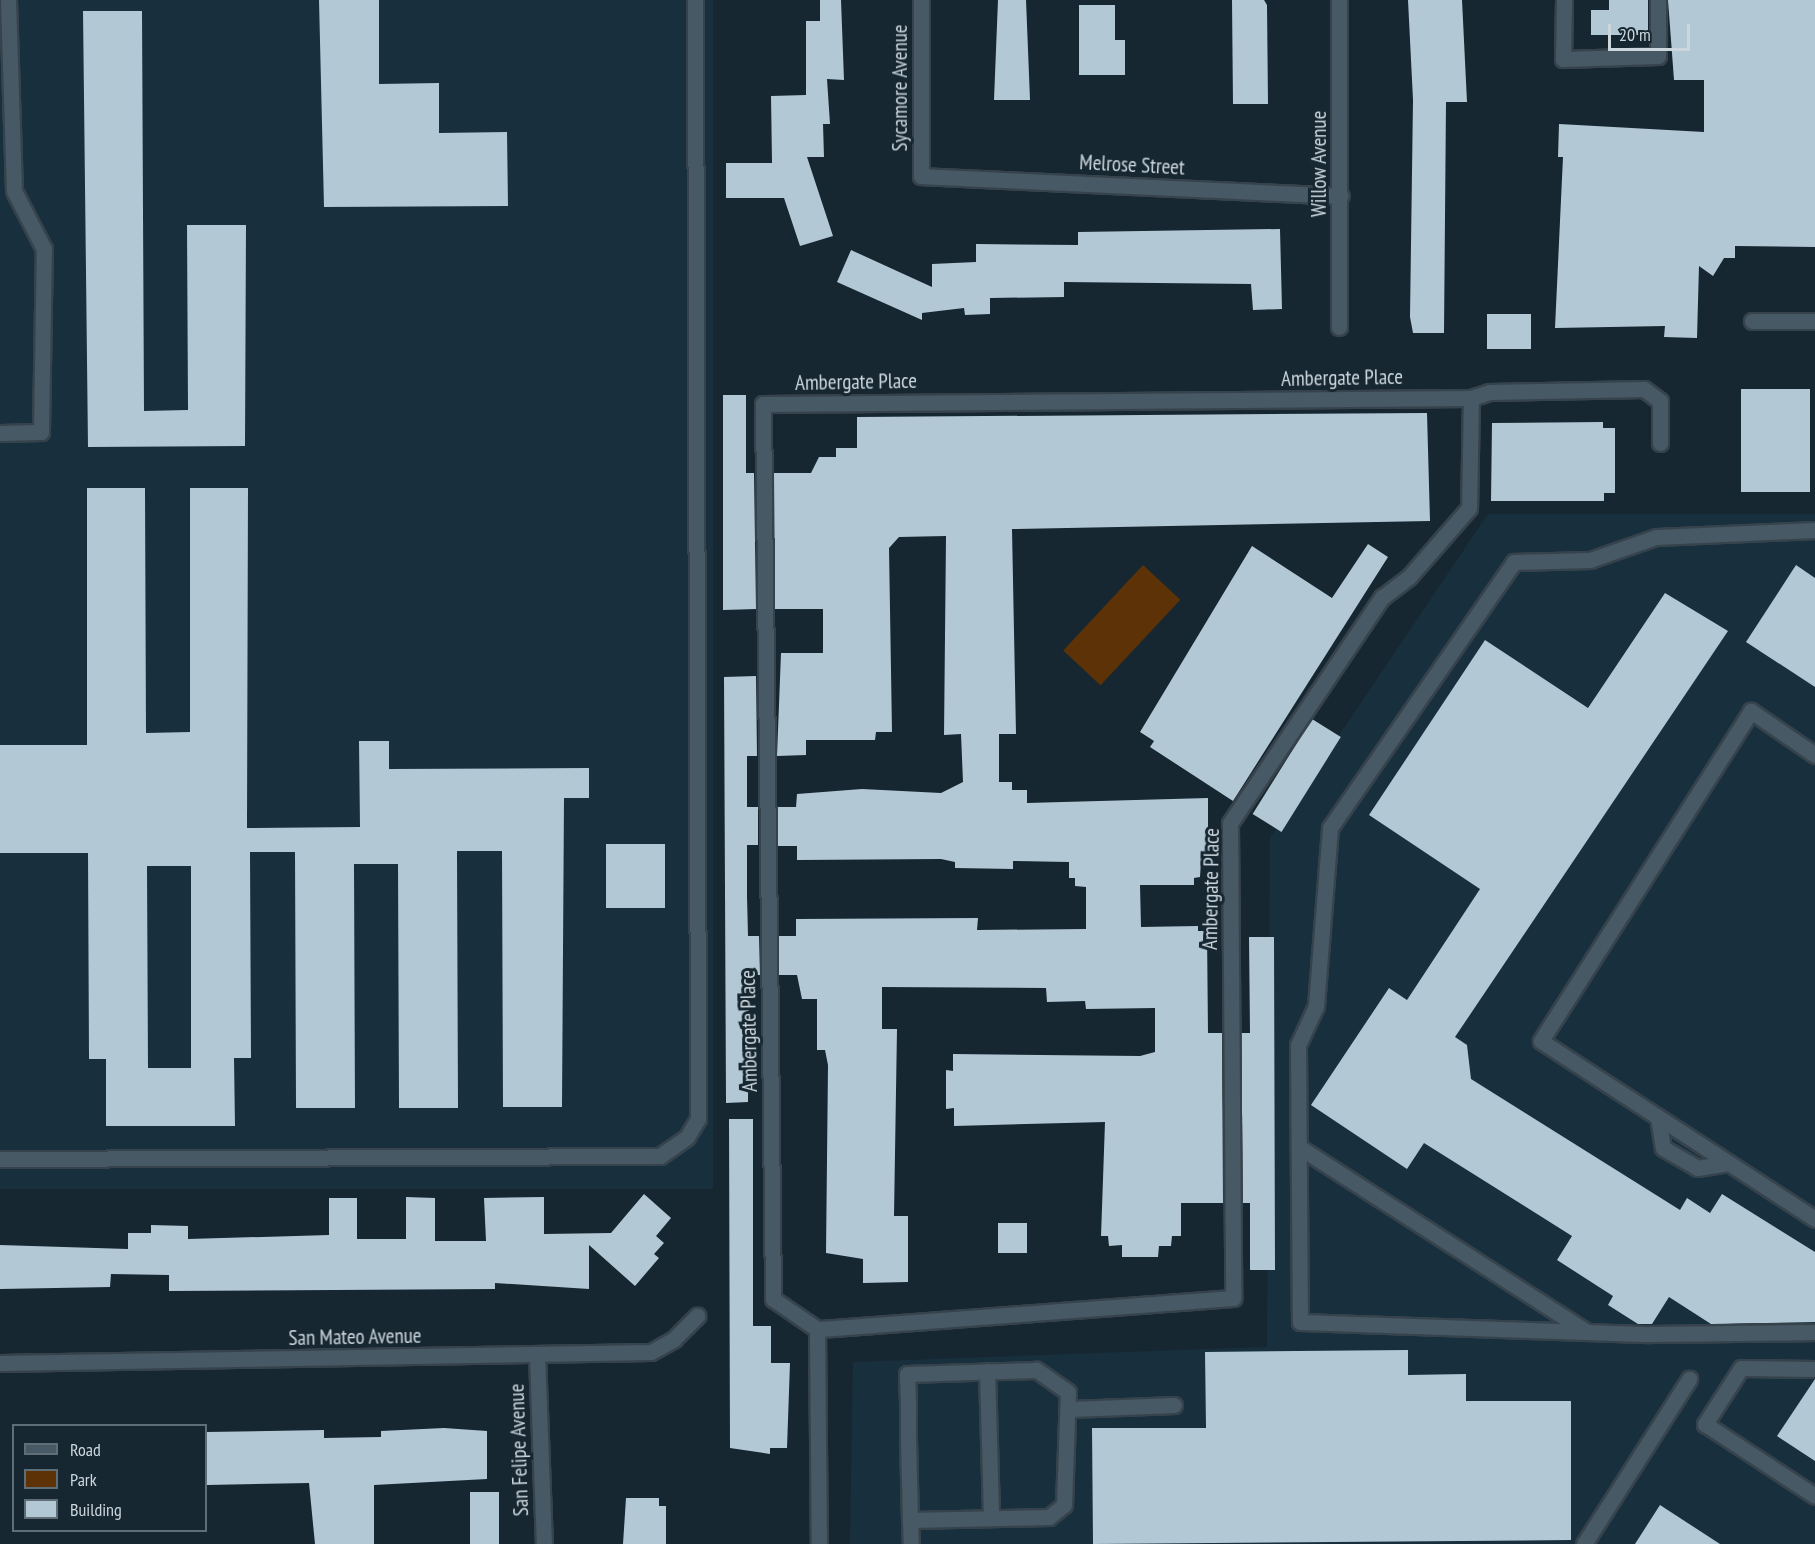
<!DOCTYPE html>
<style>
body{margin:0}
#map{position:relative;width:1815px;height:1544px;overflow:hidden;background:#172731;font-family:"PT Sans Narrow",sans-serif}
div>[style]{position:absolute}
.built>*{inset:0;background:#18303e;transform-origin:0 0}
.green>*{inset:0;background:#5c3206;transform-origin:0 0}
.building>*{inset:0;background:#b3c8d5;transform-origin:0 0}
.roads{filter:drop-shadow(2px 0 #37434c) drop-shadow(-2px 0 #37434c) drop-shadow(0 2px #37434c) drop-shadow(0 -2px #37434c)}
.minor>*{height:15px;margin:-7.5px;padding:0 7.5px;transform-origin:7.5px;border-radius:7.5px;background:#475965}
span{translate:-50% -50%;white-space:nowrap;text-align:center;line-height:1.15;-webkit-text-stroke:6px #172731;paint-order:stroke}
.street-label{font-size:21px;color:#ccd6dd}
.legend{position:absolute;left:12px;top:1424px;width:195px;height:108px;box-sizing:border-box;background:#172731;border:2px solid #5f6d76;margin:0;padding:8px 10px;list-style:none;font-size:18px;color:#ccd6dd}
.legend li{display:flex;align-items:center;gap:12px;height:30px}
.legend b{width:30px;border:2px solid #5f6d76}
.scale{position:absolute;left:1608px;top:24px;width:82px;height:27px;box-sizing:border-box;border:3px solid #ccd6dd;border-top:0;padding-left:8px;font-size:18px;line-height:21px;white-space:nowrap;color:#ccd6dd;-webkit-text-stroke:4px #172731;paint-order:stroke}
</style>
<div id="map">
<div class="built">
<div style="left:0;top:0;width:713px;height:1189px"></div>
<div style="clip-path:polygon(1488px 514px,1815px 514px,1815px 1544px,850px 1544px,853px 1362px,1267px 1347px,1270px 838px)"></div>
</div>
<div class="green">
<div style="left:1143px;top:565px;width:51px;height:117px;rotate:43deg"></div>
</div>
<div class="building">
<div style="clip-path:polygon(319px 0,379px 0,379px 84px,439px 83px,439px 133px,507px 132px,508px 206px,324px 207px)"></div>
<div style="clip-path:polygon(820px 0,841px 0,844px 80px,827px 79px,830px 124px,823px 124px,824px 157px,807px 157px,833px 236px,800px 246px,784px 198px,726px 198px,726px 163px,772px 163px,771px 96px,806px 95px,806px 21px,820px 21px)"></div>
<div style="clip-path:polygon(998px 0,1026px 0,1030px 100px,994px 100px)"></div>
<div style="clip-path:polygon(1232px 0,1264px 0,1267px 5px,1268px 104px,1233px 104px)"></div>
<div style="clip-path:polygon(1408px 0,1462px 0,1467px 102px,1446px 102px,1444px 333px,1413px 333px,1410px 317px,1413px 100px)"></div>
<div style="clip-path:polygon(1609px 0,1648px 0,1648px 35px,1591px 35px,1591px 10px,1609px 10px)"></div>
<div style="clip-path:polygon(1668px 0,1815px 0,1815px 247px,1735px 246px,1735px 258px,1724px 258px,1713px 276px,1699px 266px,1697px 338px,1664px 337px,1665px 326px,1555px 328px,1563px 157px,1558px 157px,1559px 124px,1704px 132px,1704px 80px,1674px 80px)"></div>
<div style="clip-path:polygon(1079px 5px,1115px 5px,1115px 40px,1125px 40px,1125px 75px,1079px 75px)"></div>
<div style="clip-path:polygon(83px 11px,142px 11px,144px 411px,188px 410px,187px 225px,246px 225px,245px 446px,88px 447px)"></div>
<div style="clip-path:polygon(1280px 229px,1282px 309px,1253px 310px,1251px 284px,1064px 282px,1064px 297px,990px 298px,990px 314px,965px 315px,964px 308px,922px 313px,922px 320px,837px 282px,851px 250px,932px 287px,932px 264px,976px 262px,976px 244px,1078px 245px,1078px 232px)"></div>
<div style="left:1487px;top:314px;width:44px;height:35px"></div>
<div style="left:1741px;top:389px;width:69px;height:103px"></div>
<div style="clip-path:polygon(723px 395px,746px 395px,746px 473px,754px 473px,756px 609px,723px 610px)"></div>
<div style="clip-path:polygon(1427px 413px,1430px 521px,1012px 529px,1016px 734px,999px 734px,999px 782px,1012px 782px,1012px 790px,1027px 790px,1027px 803px,1208px 798px,1208px 861px,1201px 861px,1200px 877px,1194px 878px,1194px 885px,1140px 885px,1141px 927px,1198px 926px,1198px 931px,1207px 931px,1208px 1033px,1222px 1033px,1223px 1203px,1181px 1203px,1181px 1236px,1172px 1236px,1171px 1246px,1159px 1246px,1158px 1257px,1122px 1257px,1122px 1245px,1109px 1246px,1108px 1236px,1101px 1236px,1105px 1122px,954px 1126px,954px 1108px,946px 1109px,946px 1070px,953px 1071px,953px 1054px,1140px 1056px,1155px 1052px,1155px 1008px,1086px 1009px,1085px 1001px,1047px 1002px,1046px 988px,882px 987px,882px 1029px,897px 1029px,894px 1216px,908px 1216px,908px 1282px,863px 1283px,863px 1259px,826px 1253px,828px 1065px,825px 1050px,817px 1050px,817px 999px,802px 999px,797px 975px,779px 975px,779px 936px,796px 936px,796px 919px,978px 918px,977px 930px,1086px 929px,1086px 887px,1075px 886px,1075px 878px,1069px 878px,1069px 862px,1013px 861px,1013px 869px,955px 868px,955px 862px,941px 859px,797px 860px,797px 846px,778px 846px,777px 807px,796px 807px,797px 794px,862px 789px,941px 793px,963px 782px,961px 734px,944px 735px,946px 536px,899px 537px,889px 548px,892px 732px,876px 732px,875px 740px,806px 740px,806px 755px,777px 756px,781px 653px,823px 653px,823px 609px,775px 609px,774px 473px,811px 473px,819px 457px,836px 457px,836px 448px,857px 448px,857px 417px)"></div>
<div style="clip-path:polygon(1603px 422px,1603px 428px,1615px 428px,1615px 493px,1604px 493px,1604px 501px,1491px 501px,1492px 423px)"></div>
<div style="clip-path:polygon(evenodd,87px 488px,145px 488px,146px 733px,190px 732px,190px 488px,248px 488px,247px 828px,360px 827px,359px 741px,389px 741px,389px 769px,589px 768px,589px 798px,564px 798px,562px 1107px,503px 1107px,502px 851px,457px 851px,458px 1108px,399px 1108px,398px 864px,354px 864px,355px 1108px,296px 1108px,295px 852px,250px 852px,251px 1058px,234px 1058px,235px 1126px,106px 1126px,106px 1059px,89px 1059px,88px 853px,0 853px,0 745px,87px 745px,87px 488px,147px 866px,191px 866px,191px 1068px,148px 1068px,147px 866px)"></div>
<div style="clip-path:polygon(1368px 544px,1388px 557px,1233px 801px,1150px 747px,1154px 741px,1140px 732px,1252px 546px,1332px 598px)"></div>
<div style="clip-path:polygon(1796px 565px,1815px 578px,1815px 687px,1746px 642px)"></div>
<div style="clip-path:polygon(1665px 593px,1728px 631px,1455px 1037px,1467px 1045px,1471px 1079px,1680px 1210px,1687px 1198px,1710px 1213px,1722px 1194px,1815px 1252px,1815px 1322px,1711px 1324px,1669px 1297px,1652px 1324px,1638px 1324px,1608px 1305px,1613px 1296px,1557px 1260px,1572px 1236px,1424px 1143px,1407px 1169px,1311px 1105px,1389px 988px,1407px 1000px,1480px 889px,1369px 815px,1485px 640px,1588px 708px)"></div>
<div style="clip-path:polygon(756px 676px,757px 756px,747px 756px,747px 807px,758px 807px,758px 845px,747px 845px,747px 896px,748px 936px,759px 936px,760px 975px,749px 975px,748px 1102px,726px 1103px,724px 677px)"></div>
<div style="left:1312px;top:719px;width:34px;height:112px;rotate:32deg"></div>
<div style="left:606px;top:844px;width:59px;height:64px"></div>
<div style="clip-path:polygon(1249px 937px,1274px 937px,1275px 1270px,1250px 1270px,1250px 1203px,1242px 1203px,1241px 1033px,1250px 1033px)"></div>
<div style="clip-path:polygon(729px 1119px,753px 1119px,753px 1326px,771px 1326px,771px 1363px,790px 1363px,787px 1448px,770px 1448px,770px 1454px,730px 1448px)"></div>
<div style="clip-path:polygon(644px 1194px,671px 1218px,656px 1236px,664px 1243px,654px 1254px,659px 1258px,635px 1286px,589px 1245px,589px 1289px,495px 1283px,495px 1289px,169px 1291px,169px 1275px,111px 1274px,110px 1287px,0 1289px,0 1245px,128px 1249px,128px 1233px,151px 1233px,151px 1225px,188px 1226px,188px 1239px,329px 1235px,329px 1198px,357px 1198px,357px 1239px,406px 1239px,406px 1197px,435px 1198px,435px 1241px,486px 1241px,484px 1198px,544px 1197px,544px 1234px,611px 1233px)"></div>
<div style="left:998px;top:1223px;width:29px;height:30px"></div>
<div style="clip-path:polygon(1408px 1350px,1408px 1375px,1466px 1374px,1466px 1401px,1571px 1401px,1571px 1540px,1093px 1544px,1092px 1428px,1206px 1428px,1205px 1352px)"></div>
<div style="clip-path:polygon(1815px 1379px,1815px 1461px,1777px 1436px)"></div>
<div style="clip-path:polygon(444px 1428px,487px 1431px,487px 1479px,374px 1485px,374px 1544px,315px 1544px,309px 1483px,207px 1485px,206px 1432px,324px 1430px,324px 1438px,381px 1437px,381px 1431px)"></div>
<div style="left:470px;top:1492px;width:29px;height:52px"></div>
<div style="clip-path:polygon(626px 1498px,659px 1498px,659px 1506px,666px 1506px,666px 1544px,623px 1544px)"></div>
<div style="clip-path:polygon(1660px 1505px,1720px 1544px,1635px 1544px)"></div>
</div>
<div class="roads">
<div class="minor">
<div style="left:921px;top:0;width:176px;rotate:90deg"></div>
<div style="left:921px;top:176px;width:420px;rotate:2.7deg"></div>
<div style="left:1564px;top:0;width:59px;rotate:91deg"></div>
<div style="left:1563px;top:59px;width:95px;rotate:-1.8deg"></div>
<div style="left:1658px;top:56px;width:56px;rotate:-90deg"></div>
<div style="left:1752px;top:321px;width:63px"></div>
<div style="left:1339px;top:327px;width:327px;rotate:-90deg"></div>
<div style="left:1471px;top:398px;width:110px;rotate:91deg"></div>
<div style="left:1469px;top:508px;width:91px;rotate:131deg"></div>
<div style="left:1409px;top:577px;width:34px;rotate:143deg"></div>
<div style="left:1382px;top:597px;width:272px;rotate:123.9deg"></div>
<div style="left:1230px;top:823px;width:475px;rotate:89.6deg"></div>
<div style="left:1233px;top:1298px;width:417px;rotate:175.7deg"></div>
<div style="left:817px;top:1329px;width:53px;rotate:-145.7deg"></div>
<div style="left:773px;top:1299px;width:895px;rotate:-90.64deg"></div>
<div style="left:763px;top:404px;width:708px;rotate:-0.49deg"></div>
<div style="left:1471px;top:398px;width:19px;rotate:-18deg"></div>
<div style="left:1489px;top:392px;width:155px;rotate:-1.1deg"></div>
<div style="left:1644px;top:389px;width:20px;rotate:37deg"></div>
<div style="left:1660px;top:401px;width:42px;rotate:90deg"></div>
<div style="left:0;top:433px;width:41px;rotate:-1.4deg"></div>
<div style="left:41px;top:432px;width:183px;rotate:-89.1deg"></div>
<div style="left:44px;top:249px;width:65px;rotate:-117.3deg"></div>
<div style="left:14px;top:191px;width:191px;rotate:-91.8deg"></div>
<div style="left:1815px;top:530px;width:159px;rotate:177.5deg"></div>
<div style="left:1656px;top:537px;width:70px;rotate:160.8deg"></div>
<div style="left:1590px;top:560px;width:76px;rotate:178.5deg"></div>
<div style="left:1514px;top:562px;width:323px;rotate:124.7deg"></div>
<div style="left:1330px;top:828px;width:179px;rotate:94.5deg"></div>
<div style="left:1316px;top:1006px;width:43px;rotate:114.8deg"></div>
<div style="left:1298px;top:1045px;width:277px;rotate:89.6deg"></div>
<div style="left:1300px;top:1322px;width:350px;rotate:2deg"></div>
<div style="left:1650px;top:1334px;width:165px;rotate:-0.7deg"></div>
<div style="left:1815px;top:755px;width:78px;rotate:-145.5deg"></div>
<div style="left:1751px;top:711px;width:391px;rotate:122.5deg"></div>
<div style="left:1541px;top:1041px;width:327px;rotate:33deg"></div>
<div style="left:1658px;top:1117px;width:31px;rotate:81deg"></div>
<div style="left:1663px;top:1148px;width:39px;rotate:30deg"></div>
<div style="left:1697px;top:1168px;width:32px;rotate:-9deg"></div>
<div style="left:1299px;top:1147px;width:341px;rotate:32.7deg"></div>
<div style="left:0;top:1159px;width:660px;rotate:-0.26deg"></div>
<div style="left:660px;top:1156px;width:33px;rotate:-35deg"></div>
<div style="left:687px;top:1137px;width:21px;rotate:-59deg"></div>
<div style="left:698px;top:1119px;width:1119px;rotate:-90.15deg"></div>
<div style="left:817px;top:1329px;width:215px;rotate:89.5deg"></div>
<div style="left:537px;top:1355px;width:189px;rotate:87.9deg"></div>
<div style="left:0;top:1363px;width:651px;rotate:-0.97deg"></div>
<div style="left:651px;top:1352px;width:26px;rotate:-29deg"></div>
<div style="left:674px;top:1339px;width:33px;rotate:-45deg"></div>
<div style="left:1815px;top:1369px;width:74px;rotate:-179.2deg"></div>
<div style="left:1741px;top:1368px;width:67px;rotate:122.7deg"></div>
<div style="left:1705px;top:1424px;width:131px;rotate:33.2deg"></div>
<div style="left:987px;top:1371px;width:147px;rotate:88.4deg"></div>
<div style="left:1072px;top:1409px;width:102px;rotate:-2.2deg"></div>
<div style="left:910px;top:1520px;width:139px;rotate:-1.2deg"></div>
<div style="left:1049px;top:1517px;width:19px;rotate:-39deg"></div>
<div style="left:1064px;top:1505px;width:113px;rotate:-88deg"></div>
<div style="left:1068px;top:1392px;width:39px;rotate:-145deg"></div>
<div style="left:1036px;top:1370px;width:129px;rotate:178.2deg"></div>
<div style="left:907px;top:1374px;width:32px;rotate:88deg"></div>
<div style="left:908px;top:1406px;width:33px;rotate:90deg"></div>
<div style="left:908px;top:1439px;width:81px;rotate:88.6deg"></div>
<div style="left:910px;top:1520px;width:24px;rotate:88deg"></div>
<div style="left:1584px;top:1544px;width:196px;rotate:-57.5deg"></div>
</div>
</div>
<div class="street-label">
<span style="left:900px;top:88px;rotate:-90deg">Sycamore Avenue</span>
<span style="left:1319px;top:164px;rotate:-90deg">Willow Avenue</span>
<span style="left:1132px;top:165px;rotate:3deg">Melrose Street</span>
<span style="left:1342px;top:378px;rotate:-1deg">Ambergate Place</span>
<span style="left:856px;top:382px;rotate:-1deg">Ambergate Place</span>
<span style="left:1211px;top:889px;rotate:-89deg">Ambergate Place</span>
<span style="left:749px;top:1031px;rotate:-91deg">Ambergate Place</span>
<span style="left:355px;top:1337px;rotate:-1deg">San Mateo Avenue</span>
<span style="left:519px;top:1450px;rotate:-92deg">San Felipe Avenue</span>
</div>
<ul class="legend">
<li><b style="height:8px;background:#475965"></b>Road</li>
<li><b style="height:16px;background:#5c3206"></b>Park</li>
<li><b style="height:16px;background:#b3c8d5"></b>Building</li>
</ul>
<div class="scale">20 m</div>
</div>
